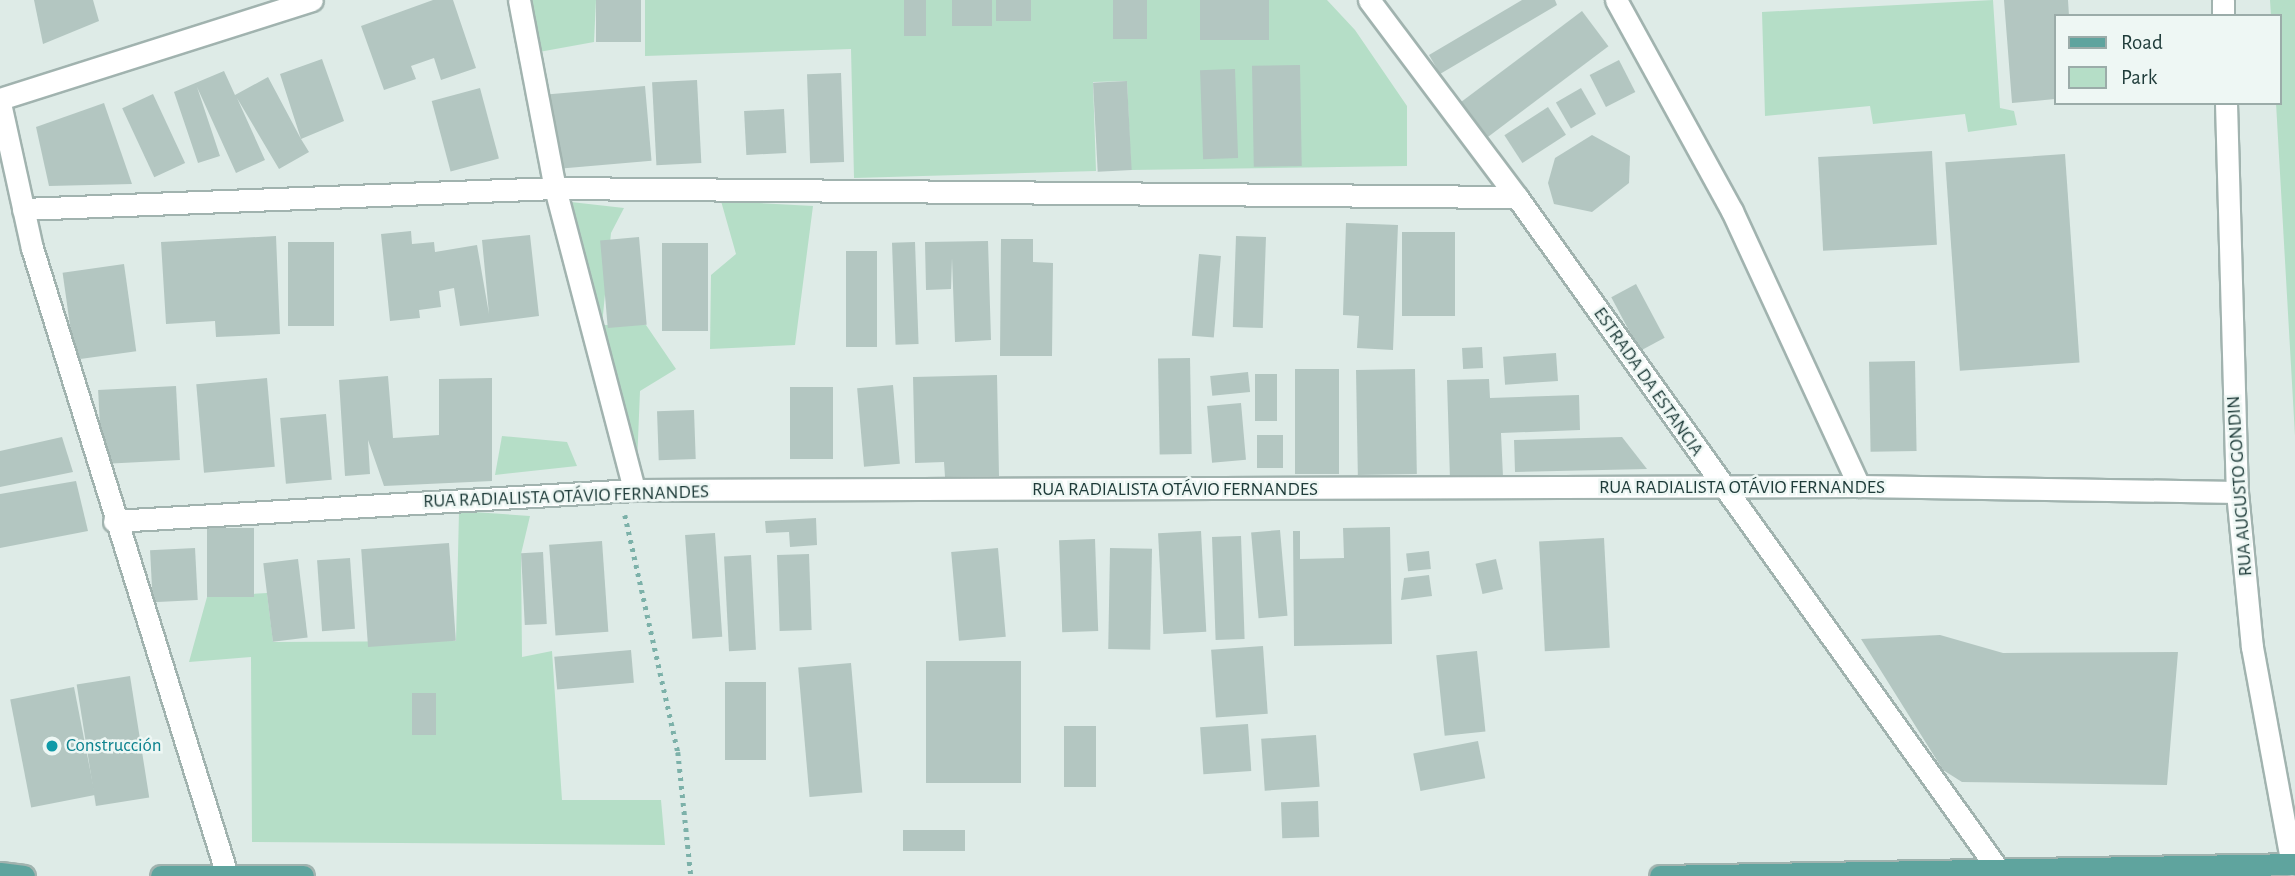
<!DOCTYPE html>
<meta charset="utf-8">
<style>
body{margin:0}
#map{position:relative;width:2295px;height:876px;overflow:hidden;background:#deebe7;font-family:"Alegreya Sans",sans-serif}
div>[style]{position:absolute}
.green>*{inset:0;background:#b5dec7}
.building>*{inset:0;background:#b3c6c1;transform-origin:0 0}
.path>*{height:4.5px;margin-top:-2.25px;transform-origin:0;background:repeating-linear-gradient(90deg,#7cb1a9 0 3.5px,transparent 0 8.5px)}
.roads{filter:drop-shadow(2px 0 #a1b3af) drop-shadow(-2px 0 #a1b3af) drop-shadow(0 2px #a1b3af) drop-shadow(0 -2px #a1b3af)}
.minor>*{height:21px;margin:-10.5px;padding:0 10.5px;transform-origin:10.5px;border-radius:10.5px;background:#fff}
.tertiary>*{height:21px;margin:-10.5px;padding:0 10.5px;transform-origin:10.5px;border-radius:10.5px;background:#fff}
.primary>*{height:21px;margin:-10.5px;padding:0 10.5px;transform-origin:10.5px;border-radius:10.5px;background:#5fa49e}
.dots>*{width:19px;height:19px;translate:-50% -50%;box-sizing:border-box;border:4px solid #eef7f4;border-radius:50%}
span{translate:-50% -50%;white-space:nowrap;text-align:center;line-height:1.15;-webkit-text-stroke:5px #eef7f4;paint-order:stroke}
.street-label{font-size:19px;color:#1e3b39}
.culture-label{font-size:19px;color:#0d838f}
.left{translate:0 -50%;text-align:left}
.legend{position:absolute;left:2054px;top:14px;width:228px;height:91px;box-sizing:border-box;background:#eef7f4;border:2px solid #9baca9;margin:0;padding:9px 12px;list-style:none;font-size:21px;color:#1e3b39}
.legend li{display:flex;align-items:center;gap:14px;height:35px}
.legend b{width:35px;border:2px solid #9baca9}
</style>
<div id="map">
<div class="green">
<div style="clip-path:polygon(529px 0,596px 0,594px 42px,539px 52px)"></div>
<div style="clip-path:polygon(645px 0,1327px 0,1355px 30px,1407px 106px,1407px 166px,1131px 170px,1127px 81px,1093px 82px,1096px 171px,854px 178px,851px 49px,645px 56px)"></div>
<div style="clip-path:polygon(1993px 0,2000px 108px,2014px 111px,2017px 125px,1968px 132px,1965px 114px,1873px 124px,1870px 106px,1765px 116px,1762px 12px)"></div>
<div style="clip-path:polygon(2270px 0,2295px 0,2295px 436px,2276px 103px,2279px 16px,2271px 16px)"></div>
<div style="clip-path:polygon(721px 201px,813px 206px,795px 345px,710px 349px,711px 275px,736px 254px)"></div>
<div style="clip-path:polygon(571px 202px,624px 208px,611px 233px,602px 325px,646px 325px,676px 369px,640px 391px,637px 464px)"></div>
<div style="clip-path:polygon(502px 436px,567px 442px,577px 466px,495px 475px)"></div>
<div style="clip-path:polygon(459px 511px,530px 516px,521px 554px,522px 657px,552px 651px,562px 800px,661px 800px,665px 845px,252px 842px,251px 657px,189px 662px,207px 597px,267px 593px,273px 642px,456px 641px)"></div>
</div>
<div class="building">
<div style="clip-path:polygon(34px 0,93px 0,99px 21px,43px 44px)"></div>
<div style="clip-path:polygon(433px 0,453px 0,476px 68px,441px 80px,434px 58px,411px 66px,416px 79px,384px 90px,361px 26px)"></div>
<div style="left:596px;top:0;width:45px;height:42px"></div>
<div style="left:904px;top:0;width:22px;height:36px"></div>
<div style="left:952px;top:0;width:40px;height:26px"></div>
<div style="left:996px;top:0;width:35px;height:21px"></div>
<div style="left:1113px;top:0;width:34px;height:39px"></div>
<div style="left:1200px;top:0;width:69px;height:40px"></div>
<div style="clip-path:polygon(1522px 0,1555px 0,1557px 5px,1440px 74px,1429px 55px)"></div>
<div style="clip-path:polygon(2004px 0,2068px 0,2069px 16px,2055px 16px,2055px 99px,2012px 103px)"></div>
<div style="left:1582px;top:11px;width:44px;height:151px;rotate:53deg"></div>
<div style="clip-path:polygon(322px 59px,344px 121px,301px 139px,309px 152px,279px 169px,237px 98px,265px 160px,236px 173px,197px 87px,220px 156px,198px 163px,174px 92px,224px 71px,235px 95px,268px 77px,301px 139px,280px 74px)"></div>
<div style="left:1619px;top:60px;width:36px;height:33px;rotate:63deg"></div>
<div style="left:1300px;top:65px;width:101px;height:48px;rotate:89deg"></div>
<div style="left:1235px;top:69px;width:89px;height:35px;rotate:88deg"></div>
<div style="left:841px;top:73px;width:89px;height:34px;rotate:88deg"></div>
<div style="left:697px;top:80px;width:83px;height:45px;rotate:87deg"></div>
<div style="left:1127px;top:81px;width:89px;height:34px;rotate:87deg"></div>
<div style="left:645px;top:86px;width:75px;height:96px;rotate:85deg"></div>
<div style="left:480px;top:88px;width:73px;height:50px;rotate:75deg"></div>
<div style="left:1581px;top:88px;width:30px;height:29px;rotate:60deg"></div>
<div style="left:153px;top:94px;width:76px;height:34px;rotate:65deg"></div>
<div style="clip-path:polygon(104px 103px,132px 184px,49px 186px,36px 127px)"></div>
<div style="left:1548px;top:107px;width:33px;height:52px;rotate:57deg"></div>
<div style="left:784px;top:109px;width:44px;height:40px;rotate:87deg"></div>
<div style="clip-path:polygon(1592px 135px,1630px 156px,1629px 183px,1592px 212px,1554px 204px,1548px 183px,1555px 158px)"></div>
<div style="left:1932px;top:151px;width:94px;height:114px;rotate:87deg"></div>
<div style="left:2065px;top:154px;width:209px;height:120px;rotate:86deg"></div>
<div style="clip-path:polygon(1346px 223px,1398px 225px,1393px 350px,1357px 348px,1359px 316px,1343px 315px)"></div>
<div style="clip-path:polygon(411px 231px,412px 244px,434px 242px,435px 252px,477px 245px,489px 314px,482px 240px,530px 235px,539px 316px,460px 326px,454px 288px,439px 291px,441px 307px,419px 310px,420px 318px,390px 321px,381px 234px)"></div>
<div style="left:1402px;top:232px;width:53px;height:84px"></div>
<div style="clip-path:polygon(276px 236px,280px 334px,216px 337px,215px 321px,166px 324px,161px 242px)"></div>
<div style="left:1236px;top:236px;width:30px;height:91px;rotate:2deg"></div>
<div style="left:639px;top:237px;width:88px;height:39px;rotate:85deg"></div>
<div style="clip-path:polygon(1001px 239px,1033px 239px,1033px 262px,1053px 263px,1052px 356px,1000px 356px)"></div>
<div style="clip-path:polygon(988px 241px,991px 340px,955px 342px,952px 258px,951px 289px,926px 290px,925px 242px)"></div>
<div style="left:288px;top:242px;width:46px;height:84px"></div>
<div style="left:915px;top:242px;width:102px;height:23px;rotate:88deg"></div>
<div style="left:708px;top:243px;width:88px;height:46px;rotate:90deg"></div>
<div style="left:846px;top:251px;width:31px;height:96px"></div>
<div style="left:1199px;top:254px;width:22px;height:82px;rotate:5deg"></div>
<div style="left:124px;top:264px;width:88px;height:62px;rotate:82deg"></div>
<div style="left:1636px;top:284px;width:61px;height:28px;rotate:62deg"></div>
<div style="left:1482px;top:347px;width:21px;height:20px;rotate:87deg"></div>
<div style="left:1556px;top:353px;width:28px;height:53px;rotate:86deg"></div>
<div style="left:1190px;top:358px;width:96px;height:32px;rotate:89deg"></div>
<div style="left:1915px;top:361px;width:90px;height:46px;rotate:89deg"></div>
<div style="left:1295px;top:369px;width:44px;height:105px"></div>
<div style="left:1415px;top:369px;width:105px;height:59px;rotate:89deg"></div>
<div style="left:1248px;top:372px;width:20px;height:38px;rotate:84deg"></div>
<div style="left:1255px;top:374px;width:22px;height:47px"></div>
<div style="clip-path:polygon(997px 375px,999px 476px,945px 477px,944px 462px,915px 463px,913px 377px)"></div>
<div style="clip-path:polygon(388px 376px,393px 438px,439px 435px,439px 379px,492px 378px,492px 481px,384px 486px,368px 440px,370px 474px,345px 476px,339px 380px)"></div>
<div style="left:267px;top:378px;width:89px;height:71px;rotate:85deg"></div>
<div style="clip-path:polygon(1489px 379px,1490px 398px,1579px 395px,1580px 430px,1501px 433px,1503px 477px,1450px 480px,1447px 380px)"></div>
<div style="left:893px;top:385px;width:79px;height:36px;rotate:85deg"></div>
<div style="left:176px;top:386px;width:74px;height:78px;rotate:87deg"></div>
<div style="left:833px;top:387px;width:72px;height:43px;rotate:90deg"></div>
<div style="left:1241px;top:403px;width:57px;height:34px;rotate:85deg"></div>
<div style="left:694px;top:410px;width:49px;height:37px;rotate:88deg"></div>
<div style="left:326px;top:414px;width:66px;height:46px;rotate:85deg"></div>
<div style="left:1257px;top:435px;width:26px;height:33px"></div>
<div style="clip-path:polygon(62px 437px,73px 472px,0 487px,0 451px)"></div>
<div style="clip-path:polygon(1622px 437px,1647px 469px,1515px 472px,1514px 440px)"></div>
<div style="clip-path:polygon(76px 481px,88px 531px,0 548px,0 494px)"></div>
<div style="clip-path:polygon(816px 518px,817px 545px,790px 547px,789px 532px,766px 533px,765px 521px)"></div>
<div style="clip-path:polygon(1390px 527px,1392px 644px,1294px 646px,1293px 531px,1300px 531px,1300px 559px,1344px 558px,1343px 528px)"></div>
<div style="left:207px;top:528px;width:47px;height:69px"></div>
<div style="left:1280px;top:530px;width:86px;height:29px;rotate:85deg"></div>
<div style="left:1201px;top:531px;width:101px;height:43px;rotate:87deg"></div>
<div style="left:715px;top:533px;width:104px;height:30px;rotate:86deg"></div>
<div style="left:1241px;top:536px;width:103px;height:29px;rotate:88deg"></div>
<div style="left:1604px;top:538px;width:110px;height:65px;rotate:87deg"></div>
<div style="left:1095px;top:539px;width:92px;height:36px;rotate:88deg"></div>
<div style="left:602px;top:541px;width:91px;height:53px;rotate:86deg"></div>
<div style="left:449px;top:543px;width:98px;height:88px;rotate:86deg"></div>
<div style="left:195px;top:548px;width:52px;height:45px;rotate:87deg"></div>
<div style="left:998px;top:548px;width:89px;height:47px;rotate:85deg"></div>
<div style="left:1110px;top:548px;width:42px;height:101px;rotate:1deg"></div>
<div style="left:1429px;top:551px;width:18px;height:23px;rotate:84deg"></div>
<div style="left:543px;top:552px;width:72px;height:22px;rotate:87deg"></div>
<div style="left:809px;top:554px;width:76px;height:32px;rotate:88deg"></div>
<div style="left:751px;top:555px;width:95px;height:27px;rotate:87deg"></div>
<div style="left:350px;top:558px;width:71px;height:33px;rotate:86deg"></div>
<div style="left:298px;top:559px;width:79px;height:35px;rotate:83deg"></div>
<div style="left:1496px;top:559px;width:31px;height:21px;rotate:77deg"></div>
<div style="clip-path:polygon(1429px 575px,1432px 596px,1401px 600px,1404px 578px)"></div>
<div style="clip-path:polygon(1940px 635px,2003px 653px,2178px 652px,2167px 785px,1962px 782px,1943px 770px,1861px 639px)"></div>
<div style="left:1263px;top:646px;width:68px;height:52px;rotate:86deg"></div>
<div style="left:631px;top:650px;width:33px;height:77px;rotate:85deg"></div>
<div style="left:1477px;top:651px;width:81px;height:41px;rotate:84deg"></div>
<div style="left:926px;top:661px;width:95px;height:122px"></div>
<div style="left:851px;top:663px;width:130px;height:53px;rotate:85deg"></div>
<div style="left:130px;top:676px;width:123px;height:54px;rotate:81deg"></div>
<div style="left:725px;top:682px;width:41px;height:78px"></div>
<div style="left:74px;top:687px;width:110px;height:65px;rotate:79deg"></div>
<div style="left:436px;top:693px;width:42px;height:24px;rotate:90deg"></div>
<div style="left:1248px;top:724px;width:47px;height:48px;rotate:86deg"></div>
<div style="left:1064px;top:726px;width:32px;height:61px"></div>
<div style="left:1316px;top:735px;width:52px;height:55px;rotate:86deg"></div>
<div style="left:1478px;top:741px;width:38px;height:66px;rotate:79deg"></div>
<div style="left:1318px;top:801px;width:36px;height:37px;rotate:88deg"></div>
<div style="left:965px;top:830px;width:21px;height:62px;rotate:90deg"></div>
</div>
<div class="path">
<div style="left:625px;top:515px;width:243px;rotate:77.4deg"></div>
<div style="left:678px;top:752px;width:125px;rotate:84deg"></div>
</div>
<div class="roads">
<div class="minor">
<div style="left:519px;top:0;width:191px;rotate:79.2deg"></div>
<div style="left:555px;top:188px;width:312px;rotate:75.3deg"></div>
<div style="left:1369px;top:0;width:246px;rotate:53.1deg"></div>
<div style="left:1517px;top:197px;width:825px;rotate:54.42deg"></div>
<div style="left:1616px;top:0;width:241px;rotate:61.2deg"></div>
<div style="left:1732px;top:211px;width:303px;rotate:65.2deg"></div>
<div style="left:0;top:99px;width:327px;rotate:-17.6deg"></div>
<div style="left:0;top:103px;width:148px;rotate:77.6deg"></div>
<div style="left:32px;top:248px;width:657px;rotate:72.72deg"></div>
<div style="left:23px;top:209px;width:532px;rotate:-2.26deg"></div>
<div style="left:555px;top:188px;width:962px;rotate:0.54deg"></div>
<div style="left:114px;top:521px;width:521px;rotate:-3.41deg"></div>
<div style="left:634px;top:490px;width:1225px;rotate:-0.19deg"></div>
<div style="left:1859px;top:486px;width:378px;rotate:0.9deg"></div>
</div>
<div class="tertiary">
<div style="left:2223px;top:0;width:16px;rotate:90deg"></div>
<div style="left:2226px;top:103px;width:389px;rotate:88.4deg"></div>
<div style="left:2237px;top:492px;width:156px;rotate:84.5deg"></div>
<div style="left:2252px;top:647px;width:221px;rotate:79.6deg"></div>
</div>
<div class="primary">
<div style="left:0;top:873px;width:24px;rotate:7deg"></div>
<div style="left:161px;top:876px;width:142px"></div>
<div style="left:1660px;top:876px;width:635px;rotate:-1.08deg"></div>
</div>
</div>
<div class="dots">
<div style="left:52px;top:746px;background:#0f9aa8"></div>
</div>
<div class="street-label">
<span style="left:1648px;top:382px;rotate:55deg">ESTRADA DA ESTANCIA</span>
<span style="left:2240px;top:486px;rotate:-94deg">RUA AUGUSTO GONDIN</span>
<span style="left:1742px;top:488px">RUA RADIALISTA OTÁVIO FERNANDES</span>
<span style="left:1175px;top:490px">RUA RADIALISTA OTÁVIO FERNANDES</span>
<span style="left:566px;top:497px;rotate:-2deg">RUA RADIALISTA OTÁVIO FERNANDES</span>
</div>
<div class="culture-label">
<span class="left" style="left:66px;top:746px">Construcción</span>
</div>
<ul class="legend">
<li><b style="height:9px;background:#5fa49e"></b>Road</li>
<li><b style="height:19px;background:#b5dec7"></b>Park</li>
</ul>
</div>
